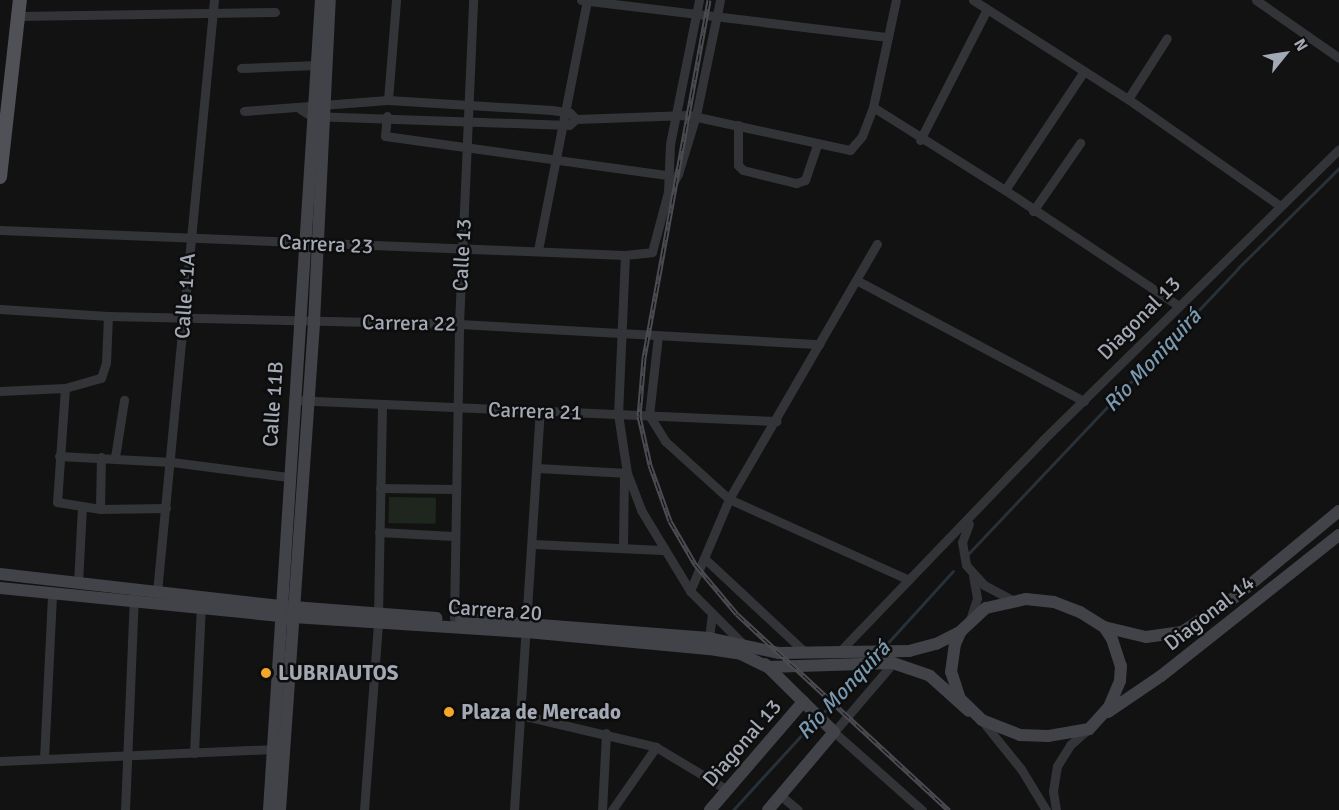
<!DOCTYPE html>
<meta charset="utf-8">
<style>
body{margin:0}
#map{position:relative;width:1339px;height:810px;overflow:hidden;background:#121213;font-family:Signika,sans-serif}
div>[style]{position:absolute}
.green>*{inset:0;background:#1e261e;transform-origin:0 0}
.stream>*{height:3px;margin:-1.5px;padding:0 1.5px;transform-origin:1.5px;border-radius:1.5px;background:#283137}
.street>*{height:9px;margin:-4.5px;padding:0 4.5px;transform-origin:4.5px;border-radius:4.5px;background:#333438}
.secondary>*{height:12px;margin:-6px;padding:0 6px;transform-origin:6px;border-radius:6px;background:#414348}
.primary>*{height:14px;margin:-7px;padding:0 7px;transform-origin:7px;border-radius:7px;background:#4f5157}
.rail>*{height:5px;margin-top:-2.5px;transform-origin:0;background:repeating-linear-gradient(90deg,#0d0d0e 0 9px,#4a4c51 0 18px);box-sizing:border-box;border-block:2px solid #4a4c51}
.dots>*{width:16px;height:16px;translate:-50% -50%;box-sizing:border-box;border:3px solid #0d0d0e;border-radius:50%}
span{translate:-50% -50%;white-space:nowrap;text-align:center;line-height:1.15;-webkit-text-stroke:5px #0d0d0e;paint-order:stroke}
.street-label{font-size:21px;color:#a3a9b4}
.poi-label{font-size:21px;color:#a3a9b4;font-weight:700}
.left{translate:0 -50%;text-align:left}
.water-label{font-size:22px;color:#7999b0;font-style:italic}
.north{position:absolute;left:1255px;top:24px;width:60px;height:60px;-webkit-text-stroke:4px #0d0d0e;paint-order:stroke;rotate:60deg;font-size:16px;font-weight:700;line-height:24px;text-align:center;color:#a3a9b4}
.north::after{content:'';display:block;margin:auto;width:21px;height:27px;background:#a3a9b4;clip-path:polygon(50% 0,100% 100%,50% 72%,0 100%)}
</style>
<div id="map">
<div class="green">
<div style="left:389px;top:497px;width:47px;height:26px;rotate:1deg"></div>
</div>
<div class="stream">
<div style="left:968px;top:554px;width:393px;rotate:-46.6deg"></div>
<div style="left:1238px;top:268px;width:142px;rotate:-44.7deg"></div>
<div style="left:883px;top:648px;width:104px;rotate:-47.7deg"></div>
<div style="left:822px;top:714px;width:62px;rotate:-47.6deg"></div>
<div style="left:733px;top:810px;width:125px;rotate:-47.6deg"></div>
</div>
<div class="street">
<div style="left:581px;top:0;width:309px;rotate:6.9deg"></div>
<div style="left:973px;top:0;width:184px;rotate:32.6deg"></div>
<div style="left:1128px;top:99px;width:186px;rotate:35.1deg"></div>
<div style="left:1256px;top:0;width:101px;rotate:34.9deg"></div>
<div style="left:18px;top:16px;width:257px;rotate:-0.9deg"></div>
<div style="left:241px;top:68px;width:76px;rotate:-2.3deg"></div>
<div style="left:1128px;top:99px;width:72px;rotate:-57.4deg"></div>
<div style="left:388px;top:100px;width:100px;rotate:-85.4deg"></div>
<div style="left:873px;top:107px;width:156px;rotate:32.2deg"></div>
<div style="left:1005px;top:190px;width:209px;rotate:33.7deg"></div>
<div style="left:300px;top:109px;width:13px;rotate:32deg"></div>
<div style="left:311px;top:116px;width:258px;rotate:2deg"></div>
<div style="left:569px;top:125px;width:9px;rotate:-41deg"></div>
<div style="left:576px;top:119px;width:112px;rotate:-2deg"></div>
<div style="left:688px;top:115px;width:166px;rotate:12.2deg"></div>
<div style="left:850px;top:150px;width:18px;rotate:-49deg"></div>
<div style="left:862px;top:136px;width:31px;rotate:-69deg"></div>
<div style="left:873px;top:107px;width:109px;rotate:-77.9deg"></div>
<div style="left:244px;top:111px;width:144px;rotate:-4.4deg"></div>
<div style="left:388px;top:100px;width:164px;rotate:3.5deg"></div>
<div style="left:552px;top:110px;width:18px;rotate:9deg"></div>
<div style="left:570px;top:113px;width:8px;rotate:45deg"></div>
<div style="left:387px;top:116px;width:20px;rotate:96deg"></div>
<div style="left:385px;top:136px;width:283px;rotate:7.9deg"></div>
<div style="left:738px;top:125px;width:40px;rotate:90deg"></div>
<div style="left:738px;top:165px;width:7px;rotate:45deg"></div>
<div style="left:743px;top:170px;width:55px;rotate:13.8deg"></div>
<div style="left:796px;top:183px;width:9px;rotate:-18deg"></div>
<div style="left:805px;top:180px;width:39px;rotate:-71deg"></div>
<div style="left:920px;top:140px;width:147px;rotate:-62.9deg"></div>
<div style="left:1005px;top:190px;width:143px;rotate:-56.4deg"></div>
<div style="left:668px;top:192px;width:21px;rotate:-61deg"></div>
<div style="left:678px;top:174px;width:62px;rotate:-73deg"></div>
<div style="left:696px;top:115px;width:117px;rotate:-78.2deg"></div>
<div style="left:1033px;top:211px;width:83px;rotate:-55.3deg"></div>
<div style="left:0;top:230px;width:625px;rotate:2.29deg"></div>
<div style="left:625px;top:255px;width:27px;rotate:-6deg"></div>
<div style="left:652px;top:252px;width:62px;rotate:-75.1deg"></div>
<div style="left:668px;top:192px;width:48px;rotate:-87.6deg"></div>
<div style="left:670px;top:144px;width:147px;rotate:-78.6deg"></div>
<div style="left:538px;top:250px;width:255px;rotate:-78.9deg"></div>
<div style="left:625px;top:255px;width:159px;rotate:92.5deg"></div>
<div style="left:618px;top:414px;width:60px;rotate:81.3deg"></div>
<div style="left:627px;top:473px;width:40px;rotate:69deg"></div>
<div style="left:641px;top:510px;width:95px;rotate:58.8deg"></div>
<div style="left:690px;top:591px;width:76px;rotate:45deg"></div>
<div style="left:858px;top:281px;width:256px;rotate:28deg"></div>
<div style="left:0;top:309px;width:108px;rotate:3.7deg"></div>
<div style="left:108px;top:316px;width:351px;rotate:1.3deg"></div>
<div style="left:459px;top:324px;width:361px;rotate:3.2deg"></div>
<div style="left:658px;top:336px;width:80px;rotate:96.5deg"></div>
<div style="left:649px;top:415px;width:31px;rotate:58deg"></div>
<div style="left:665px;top:441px;width:86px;rotate:42.2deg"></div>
<div style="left:729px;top:499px;width:197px;rotate:24.2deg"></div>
<div style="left:65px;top:388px;width:114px;rotate:94deg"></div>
<div style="left:57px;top:502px;width:44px;rotate:9.2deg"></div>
<div style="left:100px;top:509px;width:66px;rotate:-0.9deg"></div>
<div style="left:0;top:391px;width:65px;rotate:-2.6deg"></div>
<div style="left:65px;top:388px;width:37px;rotate:-16deg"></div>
<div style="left:101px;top:378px;width:16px;rotate:-72deg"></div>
<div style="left:106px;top:363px;width:47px;rotate:-87.6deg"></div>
<div style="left:293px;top:400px;width:484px;rotate:2.5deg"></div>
<div style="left:59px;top:456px;width:113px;rotate:3deg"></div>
<div style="left:172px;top:462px;width:117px;rotate:7.4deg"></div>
<div style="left:115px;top:457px;width:58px;rotate:-81deg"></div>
<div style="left:537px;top:468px;width:90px;rotate:3.2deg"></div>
<div style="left:380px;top:488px;width:75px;rotate:0.8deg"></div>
<div style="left:100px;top:509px;width:52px;rotate:-88.9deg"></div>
<div style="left:969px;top:524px;width:19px;rotate:111deg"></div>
<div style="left:962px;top:542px;width:23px;rotate:80deg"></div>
<div style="left:966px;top:565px;width:27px;rotate:48deg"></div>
<div style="left:984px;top:585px;width:32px;rotate:28deg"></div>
<div style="left:379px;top:532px;width:74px;rotate:3.1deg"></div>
<div style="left:533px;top:544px;width:129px;rotate:2.7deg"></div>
<div style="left:623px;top:546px;width:72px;rotate:-89.2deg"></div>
<div style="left:704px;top:558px;width:139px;rotate:43deg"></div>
<div style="left:78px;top:583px;width:76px;rotate:-87deg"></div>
<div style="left:690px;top:591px;width:100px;rotate:-67deg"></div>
<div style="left:729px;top:499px;width:295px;rotate:-59.9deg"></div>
<div style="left:157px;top:592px;width:595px;rotate:-84.5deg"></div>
<div style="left:378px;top:615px;width:210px;rotate:-88.9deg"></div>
<div style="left:454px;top:618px;width:294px;rotate:-89deg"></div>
<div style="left:459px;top:324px;width:324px;rotate:-87.5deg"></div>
<div style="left:970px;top:620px;width:23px;rotate:-72deg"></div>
<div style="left:977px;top:598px;width:22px;rotate:-100deg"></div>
<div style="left:709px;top:638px;width:25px;rotate:-83deg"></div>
<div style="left:841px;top:650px;width:291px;rotate:-46.1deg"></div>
<div style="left:1043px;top:440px;width:415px;rotate:-44.5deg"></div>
<div style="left:893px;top:663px;width:91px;rotate:130.5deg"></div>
<div style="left:834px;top:732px;width:118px;rotate:41.6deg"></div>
<div style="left:521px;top:715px;width:139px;rotate:13.3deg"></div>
<div style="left:656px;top:747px;width:82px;rotate:31deg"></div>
<div style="left:983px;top:722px;width:60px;rotate:51deg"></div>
<div style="left:1021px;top:769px;width:48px;rotate:58.6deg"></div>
<div style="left:194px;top:753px;width:146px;rotate:-87.3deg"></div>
<div style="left:44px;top:759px;width:166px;rotate:-87.2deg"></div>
<div style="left:0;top:761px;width:279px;rotate:-2.5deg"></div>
<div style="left:780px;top:795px;width:23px;rotate:40deg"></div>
<div style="left:125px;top:810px;width:212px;rotate:-87.6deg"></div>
<div style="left:364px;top:810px;width:187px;rotate:-85.7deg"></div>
<div style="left:514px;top:810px;width:399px;rotate:-86.3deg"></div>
<div style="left:602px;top:810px;width:77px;rotate:-87deg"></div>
<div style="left:612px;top:810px;width:77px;rotate:-55.1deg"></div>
<div style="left:1056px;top:810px;width:19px;rotate:-99deg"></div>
<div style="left:1053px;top:791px;width:25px;rotate:-81deg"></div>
<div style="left:1057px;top:766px;width:25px;rotate:-58deg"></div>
<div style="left:1070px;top:745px;width:21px;rotate:-41deg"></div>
</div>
<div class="secondary">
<div style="left:0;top:574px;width:282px;rotate:6.5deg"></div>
<div style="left:280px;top:606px;width:157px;rotate:4.4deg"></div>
<div style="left:0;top:588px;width:294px;rotate:5.7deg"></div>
<div style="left:293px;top:617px;width:234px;rotate:3.7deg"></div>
<div style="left:527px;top:632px;width:190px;rotate:5.4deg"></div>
<div style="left:716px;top:650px;width:25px;rotate:9deg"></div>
<div style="left:741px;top:654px;width:30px;rotate:26deg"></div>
<div style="left:768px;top:667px;width:125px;rotate:-1.8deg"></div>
<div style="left:893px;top:663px;width:39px;rotate:19deg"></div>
<div style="left:930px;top:676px;width:52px;rotate:41.9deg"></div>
<div style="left:1026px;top:599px;width:28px;rotate:6deg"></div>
<div style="left:1054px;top:602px;width:28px;rotate:21deg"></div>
<div style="left:1080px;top:612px;width:28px;rotate:32deg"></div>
<div style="left:1104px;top:627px;width:14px;rotate:56deg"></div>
<div style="left:1112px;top:639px;width:28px;rotate:72deg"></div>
<div style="left:1121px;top:666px;width:15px;rotate:94deg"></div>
<div style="left:1120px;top:681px;width:28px;rotate:113deg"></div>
<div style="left:1109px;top:707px;width:30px;rotate:132deg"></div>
<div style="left:1089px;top:729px;width:42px;rotate:170.3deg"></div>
<div style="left:1048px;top:736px;width:28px;rotate:-178deg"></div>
<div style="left:1020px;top:735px;width:41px;rotate:-158.5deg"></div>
<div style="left:982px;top:720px;width:30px;rotate:-136deg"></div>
<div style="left:960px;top:699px;width:28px;rotate:-108deg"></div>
<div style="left:951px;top:672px;width:28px;rotate:-82deg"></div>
<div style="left:955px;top:644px;width:14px;rotate:-65deg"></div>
<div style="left:961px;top:631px;width:34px;rotate:-43deg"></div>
<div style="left:986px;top:608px;width:41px;rotate:-12.7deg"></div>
<div style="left:461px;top:619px;width:249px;rotate:4.4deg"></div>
<div style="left:709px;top:638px;width:72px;rotate:12.1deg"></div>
<div style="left:779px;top:653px;width:130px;rotate:-0.9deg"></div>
<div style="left:909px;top:651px;width:28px;rotate:-15deg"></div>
<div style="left:936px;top:644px;width:28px;rotate:-27deg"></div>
<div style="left:1104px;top:627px;width:43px;rotate:13.4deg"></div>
<div style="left:1146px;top:637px;width:36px;rotate:-8deg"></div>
<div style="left:1182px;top:632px;width:64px;rotate:-33.4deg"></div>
<div style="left:1235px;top:597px;width:135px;rotate:-39.6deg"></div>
<div style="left:765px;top:664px;width:97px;rotate:44.6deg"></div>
<div style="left:834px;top:732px;width:102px;rotate:130.2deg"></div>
<div style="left:1108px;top:712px;width:64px;rotate:-34.2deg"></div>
<div style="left:1161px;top:676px;width:227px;rotate:-38.4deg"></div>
<div style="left:269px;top:810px;width:812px;rotate:-86.33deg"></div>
<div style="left:280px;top:810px;width:489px;rotate:-86deg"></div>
<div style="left:314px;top:322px;width:322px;rotate:-87.2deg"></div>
<div style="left:710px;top:810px;width:143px;rotate:-49.3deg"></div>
</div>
<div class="primary">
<div style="left:0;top:177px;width:178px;rotate:-83.6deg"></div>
</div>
<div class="rail">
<div style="left:709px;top:0;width:364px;rotate:100.3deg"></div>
<div style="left:644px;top:358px;width:58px;rotate:94.9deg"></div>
<div style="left:639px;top:416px;width:50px;rotate:77.3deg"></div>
<div style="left:650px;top:465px;width:59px;rotate:70.3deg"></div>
<div style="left:670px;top:521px;width:50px;rotate:59.8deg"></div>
<div style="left:695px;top:564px;width:65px;rotate:50deg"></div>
<div style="left:737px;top:614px;width:289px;rotate:42.8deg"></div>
</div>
<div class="dots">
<div style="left:266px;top:673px;background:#f3a62a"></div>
<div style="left:449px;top:712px;background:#f3a62a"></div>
</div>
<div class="street-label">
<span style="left:326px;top:244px;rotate:3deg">Carrera 23</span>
<span style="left:462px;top:255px;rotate:-87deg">Calle 13</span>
<span style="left:185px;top:296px;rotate:-86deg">Calle 11A</span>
<span style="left:1139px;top:318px;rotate:-45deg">Diagonal 13</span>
<span style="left:409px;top:323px;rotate:1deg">Carrera 22</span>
<span style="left:273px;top:404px;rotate:-86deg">Calle 11B</span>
<span style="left:535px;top:411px;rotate:2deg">Carrera 21</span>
<span style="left:495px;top:610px;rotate:4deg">Carrera 20</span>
<span style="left:1209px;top:613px;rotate:-38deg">Diagonal 14</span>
<span style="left:742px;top:743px;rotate:-49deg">Diagonal 13</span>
</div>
<div class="poi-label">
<span class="left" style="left:278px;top:673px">LUBRIAUTOS</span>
<span class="left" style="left:461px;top:712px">Plaza de Mercado</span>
</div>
<div class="water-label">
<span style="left:1152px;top:360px;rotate:-47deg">Río Moniquirá</span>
<span style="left:843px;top:690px;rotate:-47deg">Río Monquirá</span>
</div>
<div class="north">N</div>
</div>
